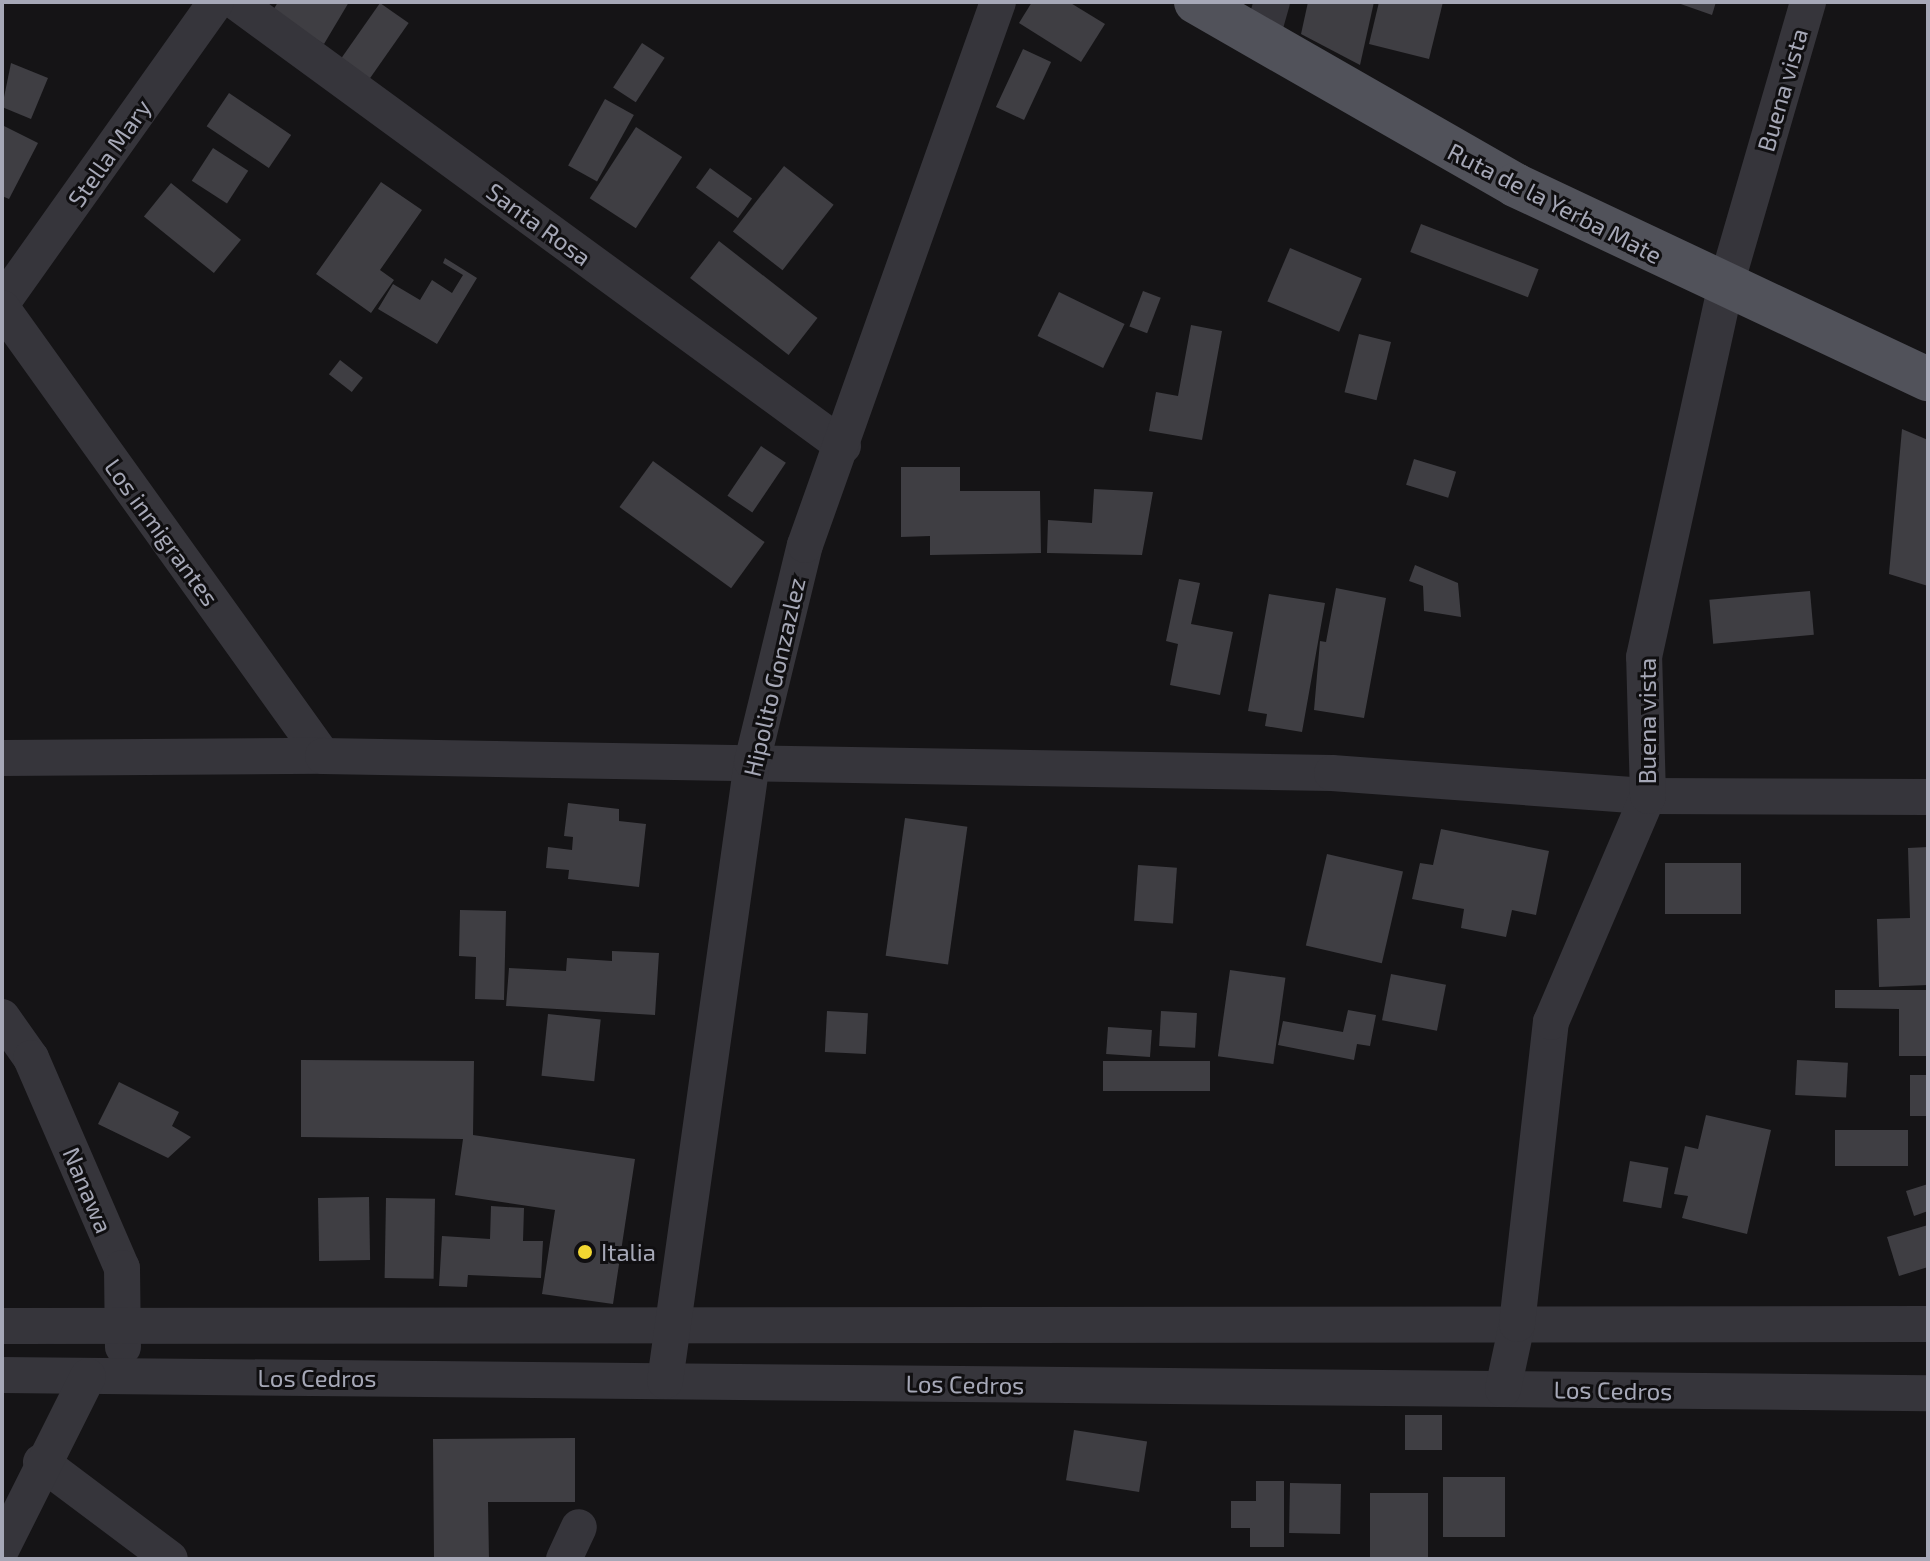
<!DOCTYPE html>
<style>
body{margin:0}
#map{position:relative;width:1930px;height:1561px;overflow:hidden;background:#151416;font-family:"Exo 2",sans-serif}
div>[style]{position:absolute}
.building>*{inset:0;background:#3f3e43;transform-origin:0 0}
.minor>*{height:36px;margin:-18px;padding:0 18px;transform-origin:18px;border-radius:18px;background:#36353b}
.major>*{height:44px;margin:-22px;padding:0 22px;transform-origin:22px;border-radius:22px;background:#51525a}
.dots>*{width:22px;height:22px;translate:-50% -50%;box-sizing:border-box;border:4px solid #100f11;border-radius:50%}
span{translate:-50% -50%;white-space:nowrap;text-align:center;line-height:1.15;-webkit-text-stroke:6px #100f11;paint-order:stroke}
.street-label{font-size:24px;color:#a6a8b7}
.poi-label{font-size:24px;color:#a6a8b7}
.left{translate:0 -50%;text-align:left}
.frame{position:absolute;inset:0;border:4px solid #a6a8b7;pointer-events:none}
</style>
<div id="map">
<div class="building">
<div style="clip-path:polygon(278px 2px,349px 2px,324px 44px,272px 12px)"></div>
<div style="clip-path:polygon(1032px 2px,1069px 2px,1105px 24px,1081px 62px,1019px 23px)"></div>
<div style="clip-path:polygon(1308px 2px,1374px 2px,1360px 65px,1301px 34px)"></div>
<div style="clip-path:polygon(1379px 2px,1443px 2px,1429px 59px,1369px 44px)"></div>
<div style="clip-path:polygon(1675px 2px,1716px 2px,1712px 15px)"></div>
<div style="left:380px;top:3px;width:35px;height:69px;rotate:35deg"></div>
<div style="left:642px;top:43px;width:27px;height:53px;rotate:33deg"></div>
<div style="left:1023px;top:49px;width:31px;height:64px;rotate:25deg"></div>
<div style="clip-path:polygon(11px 63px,48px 78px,31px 119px,2px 107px)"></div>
<div style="left:229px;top:93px;width:75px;height:40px;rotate:34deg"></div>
<div style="left:605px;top:99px;width:33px;height:76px;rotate:29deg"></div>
<div style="clip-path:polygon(2px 125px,38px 143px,9px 199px,2px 196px)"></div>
<div style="left:636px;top:127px;width:55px;height:85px;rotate:33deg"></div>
<div style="left:213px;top:148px;width:42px;height:39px;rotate:33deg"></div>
<div style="left:784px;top:166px;width:63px;height:83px;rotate:38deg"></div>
<div style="left:710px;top:168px;width:52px;height:24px;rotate:36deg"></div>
<div style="clip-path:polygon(381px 182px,422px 210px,380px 270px,394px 280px,371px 313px,316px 274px)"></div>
<div style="left:171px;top:183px;width:90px;height:43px;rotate:39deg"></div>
<div style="left:1421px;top:224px;width:126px;height:30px;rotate:21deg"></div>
<div style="left:719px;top:241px;width:125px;height:47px;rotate:38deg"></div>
<div style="left:1290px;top:248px;width:78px;height:58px;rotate:23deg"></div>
<div style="clip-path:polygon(445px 258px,477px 278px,437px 344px,378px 309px,393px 284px,420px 300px,432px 280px,452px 293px,463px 275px,443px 263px)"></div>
<div style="left:1143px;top:291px;width:19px;height:38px;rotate:21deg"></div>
<div style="left:1059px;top:292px;width:73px;height:49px;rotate:26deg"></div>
<div style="clip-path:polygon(1191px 325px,1222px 331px,1202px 440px,1149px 431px,1156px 392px,1178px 396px)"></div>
<div style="left:1359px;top:334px;width:33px;height:60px;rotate:14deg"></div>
<div style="left:340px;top:360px;width:29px;height:18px;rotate:38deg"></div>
<div style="clip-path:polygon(1902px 429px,1928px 440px,1928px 586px,1889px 574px)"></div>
<div style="left:761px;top:446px;width:30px;height:60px;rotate:34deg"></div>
<div style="left:1414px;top:459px;width:44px;height:27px;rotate:17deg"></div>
<div style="left:653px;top:461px;width:138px;height:57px;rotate:36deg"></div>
<div style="clip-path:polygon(901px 467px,960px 467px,960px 491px,1040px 491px,1041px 553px,930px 555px,930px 536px,901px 537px)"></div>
<div style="clip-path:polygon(1094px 489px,1153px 492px,1142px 555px,1047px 553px,1048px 520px,1092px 523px)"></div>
<div style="clip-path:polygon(1415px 565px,1458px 583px,1461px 617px,1424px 611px,1423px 586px,1409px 581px)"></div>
<div style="clip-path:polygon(1179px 579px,1200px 583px,1191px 624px,1233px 632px,1220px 695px,1170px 685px,1178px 644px,1166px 641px)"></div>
<div style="clip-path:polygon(1336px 588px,1386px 598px,1364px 718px,1314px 710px,1320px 641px,1326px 642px)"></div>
<div style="left:1810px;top:591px;width:44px;height:101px;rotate:85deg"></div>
<div style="clip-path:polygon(1269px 594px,1325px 603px,1302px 732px,1265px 726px,1267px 714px,1248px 711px)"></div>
<div style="clip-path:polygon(568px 803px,619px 809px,619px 821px,646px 824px,639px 887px,568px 879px,569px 870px,546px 868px,548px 847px,572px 850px,573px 837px,564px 836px)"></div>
<div style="left:905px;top:818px;width:63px;height:139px;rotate:8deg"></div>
<div style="clip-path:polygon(1441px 829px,1549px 851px,1536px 915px,1512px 910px,1506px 937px,1461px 928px,1464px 909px,1412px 899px,1420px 863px,1433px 865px)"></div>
<div style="clip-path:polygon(1928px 847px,1928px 985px,1879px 987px,1877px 919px,1910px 918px,1908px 848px)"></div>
<div style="left:1327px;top:854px;width:78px;height:94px;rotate:13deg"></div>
<div style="left:1665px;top:863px;width:76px;height:51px"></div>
<div style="left:1138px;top:865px;width:39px;height:56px;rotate:4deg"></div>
<div style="clip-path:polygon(460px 910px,506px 911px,504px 1000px,475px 999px,476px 957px,459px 956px)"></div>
<div style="clip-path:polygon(612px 951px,659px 953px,655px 1015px,506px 1006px,509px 968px,566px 971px,567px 958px,612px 961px)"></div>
<div style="left:1230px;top:970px;width:56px;height:87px;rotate:8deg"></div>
<div style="left:1391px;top:974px;width:56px;height:47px;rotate:11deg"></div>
<div style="clip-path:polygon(1835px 990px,1928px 990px,1928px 1056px,1899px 1056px,1899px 1009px,1835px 1008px)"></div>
<div style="clip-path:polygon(1348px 1010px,1376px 1015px,1370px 1046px,1357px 1044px,1354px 1060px,1278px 1045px,1283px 1021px,1343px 1032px)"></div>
<div style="left:827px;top:1011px;width:41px;height:41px;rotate:3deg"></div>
<div style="left:1161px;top:1011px;width:36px;height:35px;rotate:3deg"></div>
<div style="left:548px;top:1014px;width:53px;height:62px;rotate:6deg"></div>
<div style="left:1108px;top:1027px;width:44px;height:27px;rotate:4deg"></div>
<div style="clip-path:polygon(301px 1060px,474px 1061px,473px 1135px,635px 1159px,613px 1304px,542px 1294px,555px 1210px,455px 1195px,463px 1139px,301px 1137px)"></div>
<div style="left:1797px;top:1060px;width:51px;height:35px;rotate:3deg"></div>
<div style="left:1103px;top:1061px;width:107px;height:30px"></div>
<div style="left:1910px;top:1075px;width:18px;height:41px"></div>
<div style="clip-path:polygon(119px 1082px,179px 1112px,172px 1126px,191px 1137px,168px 1158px,98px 1124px)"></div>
<div style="clip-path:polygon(1706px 1115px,1771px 1130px,1747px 1234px,1682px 1218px,1688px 1196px,1674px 1194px,1685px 1146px,1698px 1149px)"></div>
<div style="left:1835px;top:1130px;width:73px;height:36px"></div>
<div style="left:1630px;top:1161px;width:39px;height:41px;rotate:10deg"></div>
<div style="clip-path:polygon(1928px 1184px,1928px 1211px,1914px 1216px,1906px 1191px)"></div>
<div style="left:369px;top:1197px;width:63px;height:51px;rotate:89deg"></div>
<div style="left:386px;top:1198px;width:49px;height:80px;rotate:1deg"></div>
<div style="clip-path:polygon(491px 1206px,524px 1208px,523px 1241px,543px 1241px,541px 1278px,468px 1275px,467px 1287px,439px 1286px,442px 1236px,490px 1239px)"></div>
<div style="clip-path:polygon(1928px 1225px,1928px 1267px,1899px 1276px,1887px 1237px)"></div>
<div style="left:1405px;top:1415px;width:37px;height:35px"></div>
<div style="left:1074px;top:1430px;width:74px;height:51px;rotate:9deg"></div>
<div style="clip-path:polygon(575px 1438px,575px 1502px,488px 1502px,489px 1559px,434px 1559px,433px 1439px)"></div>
<div style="left:1443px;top:1477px;width:62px;height:60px"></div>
<div style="clip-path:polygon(1256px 1481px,1284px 1481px,1284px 1547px,1250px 1547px,1250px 1528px,1231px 1528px,1231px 1501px,1256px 1501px)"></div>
<div style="left:1290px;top:1483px;width:51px;height:50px;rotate:1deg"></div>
<div style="left:1370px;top:1493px;width:58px;height:66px"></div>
</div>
<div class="minor">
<div style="left:236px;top:2px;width:752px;rotate:36.18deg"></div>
<div style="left:1261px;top:40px;width:40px;rotate:-74deg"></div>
<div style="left:2px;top:303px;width:369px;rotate:-54.6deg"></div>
<div style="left:2px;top:308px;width:551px;rotate:54.38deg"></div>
<div style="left:2px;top:758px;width:321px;rotate:-0.4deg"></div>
<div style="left:323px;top:756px;width:1009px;rotate:0.97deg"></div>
<div style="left:1332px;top:773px;width:317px;rotate:4.2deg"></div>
<div style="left:1648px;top:796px;width:280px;rotate:0.2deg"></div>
<div style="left:2px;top:1017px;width:50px;rotate:54.7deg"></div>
<div style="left:31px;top:1058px;width:229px;rotate:66.6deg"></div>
<div style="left:122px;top:1268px;width:79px;rotate:89.3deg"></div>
<div style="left:2px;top:1326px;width:1926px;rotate:-0.06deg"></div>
<div style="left:2px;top:1375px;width:1926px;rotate:0.54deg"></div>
<div style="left:665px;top:1381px;width:625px;rotate:-82deg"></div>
<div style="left:752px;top:762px;width:223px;rotate:-76.3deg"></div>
<div style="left:805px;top:545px;width:576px;rotate:-70.43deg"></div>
<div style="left:1503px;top:1389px;width:66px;rotate:-77.8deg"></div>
<div style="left:1517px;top:1324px;width:304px;rotate:-83.6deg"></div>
<div style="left:1551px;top:1022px;width:246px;rotate:-66.8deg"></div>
<div style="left:1648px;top:796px;width:139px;rotate:-91.6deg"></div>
<div style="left:1644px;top:657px;width:378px;rotate:-77.6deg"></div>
<div style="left:1725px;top:288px;width:298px;rotate:-73.8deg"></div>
<div style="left:41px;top:1462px;width:161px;rotate:36.9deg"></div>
<div style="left:2px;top:1548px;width:192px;rotate:-63.4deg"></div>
<div style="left:564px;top:1559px;width:35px;rotate:-65deg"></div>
</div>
<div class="major">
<div style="left:1196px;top:2px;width:368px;rotate:29.8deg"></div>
<div style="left:1515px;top:185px;width:456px;rotate:25.2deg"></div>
</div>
<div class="dots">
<div style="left:585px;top:1252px;background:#f2d731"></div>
</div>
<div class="street-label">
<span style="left:1782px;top:90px;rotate:-74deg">Buena vista</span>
<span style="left:109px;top:153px;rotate:-55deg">Stella Mary</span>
<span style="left:1555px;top:203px;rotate:27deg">Ruta de la Yerba Mate</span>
<span style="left:539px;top:224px;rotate:36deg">Santa Rosa</span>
<span style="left:162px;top:532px;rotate:54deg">Los inmigrantes</span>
<span style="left:774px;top:677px;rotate:-77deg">Hipolito Gonzazlez</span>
<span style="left:1647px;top:721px;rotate:-90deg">Buena vista</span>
<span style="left:88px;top:1190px;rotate:67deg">Nanawa</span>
<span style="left:317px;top:1378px">Los Cedros</span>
<span style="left:965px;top:1384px;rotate:1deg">Los Cedros</span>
<span style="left:1613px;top:1390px;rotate:1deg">Los Cedros</span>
</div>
<div class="poi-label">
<span class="left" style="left:601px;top:1252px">Italia</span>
</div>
<div class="frame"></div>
</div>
